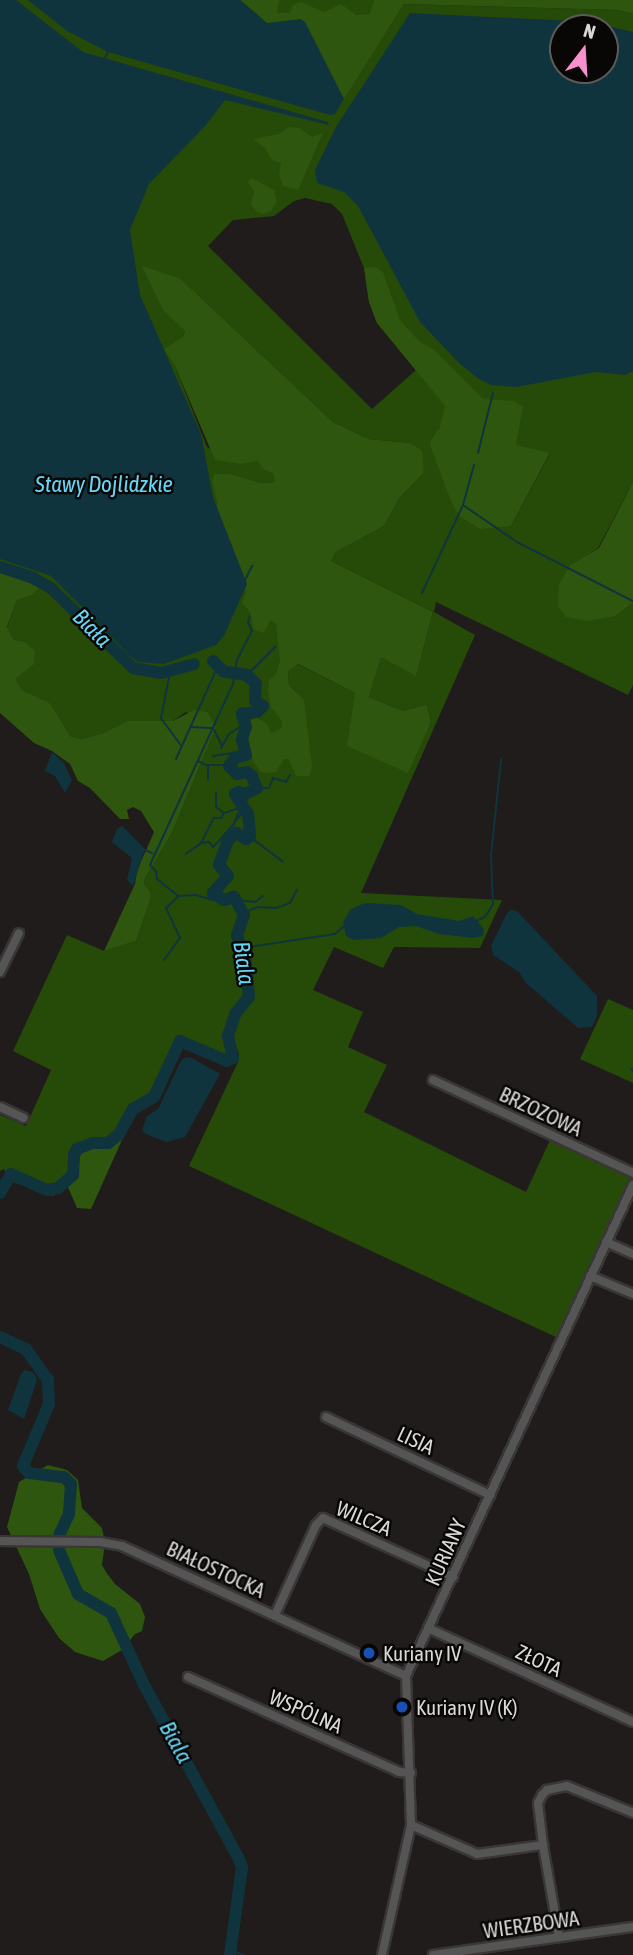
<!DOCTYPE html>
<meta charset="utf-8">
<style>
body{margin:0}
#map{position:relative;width:633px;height:1955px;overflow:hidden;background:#1f1c1b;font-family:"Asap Condensed",sans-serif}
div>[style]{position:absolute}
.green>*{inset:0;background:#264a07}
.forest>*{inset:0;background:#2e560e}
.water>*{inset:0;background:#10343d}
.stream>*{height:2px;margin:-1px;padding:0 1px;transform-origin:1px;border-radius:1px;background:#10343d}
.river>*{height:12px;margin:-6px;padding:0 6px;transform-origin:6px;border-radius:6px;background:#10343d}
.roads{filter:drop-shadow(2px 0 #393635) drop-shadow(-2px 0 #393635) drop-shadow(0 2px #393635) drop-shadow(0 -2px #393635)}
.minor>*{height:8px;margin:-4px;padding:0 4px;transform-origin:4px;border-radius:4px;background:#565555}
.dots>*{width:19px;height:19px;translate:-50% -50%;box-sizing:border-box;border:4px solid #080706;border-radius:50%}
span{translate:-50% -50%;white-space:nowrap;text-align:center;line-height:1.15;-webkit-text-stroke:5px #080706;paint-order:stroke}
.street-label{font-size:21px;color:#dad9d8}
.poi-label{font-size:21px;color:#dad9d8}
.left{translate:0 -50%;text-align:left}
.water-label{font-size:23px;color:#67d6f6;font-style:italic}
.north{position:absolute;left:549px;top:14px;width:70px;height:70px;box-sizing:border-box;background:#080706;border:2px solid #5c5b5a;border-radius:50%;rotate:17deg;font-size:19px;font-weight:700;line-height:28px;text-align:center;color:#dad9d8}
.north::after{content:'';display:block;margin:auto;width:24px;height:32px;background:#f790cd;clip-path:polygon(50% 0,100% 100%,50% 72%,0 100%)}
</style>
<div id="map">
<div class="green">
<div style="clip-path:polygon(evenodd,0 0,240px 0,260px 20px,270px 17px,252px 0,383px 0,344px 98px,404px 4px,618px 10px,633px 14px,633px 482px,598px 548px,569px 567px,615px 616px,633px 603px,633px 685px,628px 695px,436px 602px,434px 612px,475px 635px,361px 893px,502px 900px,480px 948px,394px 947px,383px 968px,334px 947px,313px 990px,363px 1012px,348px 1047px,387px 1065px,364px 1112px,526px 1192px,551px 1138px,632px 1176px,558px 1338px,189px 1166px,238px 1062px,239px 1054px,234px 1041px,231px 1061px,181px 1041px,155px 1102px,134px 1116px,122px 1140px,109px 1149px,91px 1147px,77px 1175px,53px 1196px,10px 1181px,4px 1169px,0 1171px,0 1115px,26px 1126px,51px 1070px,13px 1051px,67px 935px,104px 951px,136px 941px,150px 901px,144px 884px,145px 878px,172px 833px,216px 727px,186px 712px,173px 721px,127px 721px,101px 734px,81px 739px,69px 736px,50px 703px,22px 690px,14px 679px,25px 642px,13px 639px,7px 628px,17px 600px,32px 595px,30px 581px,0 571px,0 0,563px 28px,605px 28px,605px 70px,563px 70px,563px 28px,0 0,305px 198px,332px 204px,342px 214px,364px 268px,369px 302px,377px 323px,416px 370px,372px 409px,208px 246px,233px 220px,274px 216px,294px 201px,305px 198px,0 0,181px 279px,333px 422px,369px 439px,410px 443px,424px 473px,400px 497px,384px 526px,336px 552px,331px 561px,433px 612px,416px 675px,381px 656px,369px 697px,403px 711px,427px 704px,431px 723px,408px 772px,355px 693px,297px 664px,288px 672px,289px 685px,304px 700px,278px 677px,285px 650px,231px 474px,261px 483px,275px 482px,274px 474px,264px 470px,259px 461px,231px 462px,207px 447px,174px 364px,185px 331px,181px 279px,0 0,440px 427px,550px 454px,511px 526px,450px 499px,432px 438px,440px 427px)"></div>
<div style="clip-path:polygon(608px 999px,633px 1010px,633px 1083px,580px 1059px)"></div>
</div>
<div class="forest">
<div style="clip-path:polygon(240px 0,279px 0,277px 13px,290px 13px,293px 5px,301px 2px,324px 12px,341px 4px,356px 15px,370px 14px,374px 0,633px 0,633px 14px,618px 10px,404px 4px,344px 99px,305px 22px,267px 23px)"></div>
<div style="clip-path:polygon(288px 127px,299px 128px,312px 137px,323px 133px,298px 190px,283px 186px,279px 174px,281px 163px,272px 160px,264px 147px,253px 139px,279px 134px)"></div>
<div style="clip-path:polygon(252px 178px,274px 190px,277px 202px,271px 211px,263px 214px,256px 211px,251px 203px,254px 192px,248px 182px)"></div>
<div style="clip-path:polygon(142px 266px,181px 279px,333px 422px,369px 439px,410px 443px,422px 451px,424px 473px,400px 497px,384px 526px,336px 552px,331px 561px,433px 612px,416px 676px,381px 657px,369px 697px,403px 711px,427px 704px,431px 723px,408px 773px,347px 746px,355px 693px,298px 664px,288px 672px,289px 685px,304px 700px,312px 767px,309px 776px,296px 776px,289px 759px,284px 759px,276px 772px,268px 773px,261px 772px,254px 763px,246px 739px,249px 721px,257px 718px,267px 724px,271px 733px,282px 728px,282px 721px,271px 707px,268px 690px,269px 680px,276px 674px,280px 661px,276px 624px,270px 620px,264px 633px,254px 630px,250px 612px,242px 603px,246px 591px,217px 541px,217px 502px,212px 481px,214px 474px,231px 474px,261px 483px,274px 482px,274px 474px,264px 470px,258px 461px,241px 464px,215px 460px,174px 364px,164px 349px,183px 337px,185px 331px,163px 310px)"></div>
<div style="clip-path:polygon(375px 267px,383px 272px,400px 320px,420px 342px,433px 349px,483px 399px,514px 401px,523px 407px,516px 445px,550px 453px,511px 526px,480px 529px,459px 516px,450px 499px,430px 445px,432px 438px,440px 427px,445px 406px,377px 323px,369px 302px,364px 268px)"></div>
<div style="clip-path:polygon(633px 482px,633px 603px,615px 616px,587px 621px,566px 617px,558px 606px,559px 585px,569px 566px,599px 548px)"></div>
<div style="clip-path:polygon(0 571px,40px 587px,32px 595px,17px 600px,7px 627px,13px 639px,25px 642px,35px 651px,34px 664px,15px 679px,22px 690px,50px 703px,70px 736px,81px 739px,101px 734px,127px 721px,173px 721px,194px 710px,207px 712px,216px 727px,172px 833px,145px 878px,144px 884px,150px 892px,150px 901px,136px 941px,104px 951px,135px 884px,137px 871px,154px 832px,141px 811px,133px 807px,127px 810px,129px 819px,120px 819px,90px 788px,78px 781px,70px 764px,52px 751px,34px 743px,0 713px)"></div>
<div style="clip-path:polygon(122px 1140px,91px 1209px,77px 1208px,67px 1185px,77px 1175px,78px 1154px,91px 1147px,109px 1149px)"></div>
<div style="clip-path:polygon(48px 1465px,67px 1470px,78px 1480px,82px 1508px,102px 1528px,105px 1543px,102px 1565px,106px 1572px,115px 1584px,140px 1604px,145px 1617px,142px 1631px,135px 1634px,122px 1650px,103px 1661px,75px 1652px,59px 1638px,40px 1609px,29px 1574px,7px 1527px,19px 1482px)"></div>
</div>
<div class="water">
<div style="clip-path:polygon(0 0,16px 0,83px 52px,328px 122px,329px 125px,225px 100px,206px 125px,149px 184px,130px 230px,140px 295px,201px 434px,213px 497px,247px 584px,224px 636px,216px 645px,164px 664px,138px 662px,130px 656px,51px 576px,0 559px)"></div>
<div style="clip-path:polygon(28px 0,240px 0,267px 23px,301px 19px,305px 22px,344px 99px,335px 114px,330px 115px,108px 52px,67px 31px)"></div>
<div style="clip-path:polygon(evenodd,410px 13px,592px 22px,633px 32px,633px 371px,625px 375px,596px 372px,516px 387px,491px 385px,479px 379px,460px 364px,420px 322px,358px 206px,344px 192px,317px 183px,315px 170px,336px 127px,410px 13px,563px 28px,605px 28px,605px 70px,563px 70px,563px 28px)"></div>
<div style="clip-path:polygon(52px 752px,64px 763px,72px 780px,65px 793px,55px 776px,45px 771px)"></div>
<div style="clip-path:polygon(122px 826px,145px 849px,133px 886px,127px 880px,132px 858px,112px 842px,117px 829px)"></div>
<div style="clip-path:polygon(365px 903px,401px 905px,417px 914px,459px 921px,473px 916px,484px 929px,483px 936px,473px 938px,439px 934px,416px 926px,399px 927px,381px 938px,354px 940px,346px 936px,343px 922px,351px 909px)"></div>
<div style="clip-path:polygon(511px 910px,517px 911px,597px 996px,597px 1016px,592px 1027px,578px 1028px,526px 983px,519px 972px,493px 955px,491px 946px,507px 913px)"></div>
<div style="clip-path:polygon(190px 1057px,220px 1074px,185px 1137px,167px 1142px,146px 1134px,142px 1130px,147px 1116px,158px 1109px,180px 1063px,184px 1058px)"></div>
<div style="clip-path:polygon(25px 1370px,34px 1373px,37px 1380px,24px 1419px,8px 1410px,21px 1374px)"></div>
</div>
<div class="stream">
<div style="left:104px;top:59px;width:8px;rotate:-60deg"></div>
<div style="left:478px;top:453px;width:62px;rotate:-76deg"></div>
<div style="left:474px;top:465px;width:41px;rotate:105.4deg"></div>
<div style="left:463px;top:505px;width:65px;rotate:34.4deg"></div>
<div style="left:517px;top:542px;width:130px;rotate:27deg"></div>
<div style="left:245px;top:580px;width:16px;rotate:-63deg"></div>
<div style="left:422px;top:593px;width:97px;rotate:-65deg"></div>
<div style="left:170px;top:672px;width:47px;rotate:101.1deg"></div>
<div style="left:161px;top:718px;width:34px;rotate:54deg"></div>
<div style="left:247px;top:675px;width:40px;rotate:-45deg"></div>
<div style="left:191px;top:727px;width:22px;rotate:3deg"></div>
<div style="left:214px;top:730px;width:16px;rotate:63deg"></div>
<div style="left:221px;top:748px;width:16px;rotate:-60deg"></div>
<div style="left:229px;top:734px;width:19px;rotate:-32deg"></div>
<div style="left:213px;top:756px;width:32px;rotate:-9deg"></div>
<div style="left:176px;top:759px;width:100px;rotate:-65.7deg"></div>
<div style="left:198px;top:761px;width:9px;rotate:27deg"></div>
<div style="left:206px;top:765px;width:23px"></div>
<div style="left:208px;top:765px;width:15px;rotate:90deg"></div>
<div style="left:257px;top:788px;width:12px"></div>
<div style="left:269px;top:788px;width:11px;rotate:-68deg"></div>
<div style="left:273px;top:778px;width:14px;rotate:17deg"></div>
<div style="left:286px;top:782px;width:8px;rotate:-60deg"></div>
<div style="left:216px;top:793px;width:14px;rotate:90deg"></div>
<div style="left:216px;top:807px;width:10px;rotate:37deg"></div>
<div style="left:235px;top:821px;width:14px;rotate:-51deg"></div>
<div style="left:250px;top:833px;width:8px;rotate:60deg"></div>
<div style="left:254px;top:840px;width:36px;rotate:37deg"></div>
<div style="left:202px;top:843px;width:7px;rotate:-8deg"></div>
<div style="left:209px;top:842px;width:6px;rotate:51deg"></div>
<div style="left:213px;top:847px;width:4px;rotate:-45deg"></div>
<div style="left:216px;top:844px;width:27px;rotate:-48deg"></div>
<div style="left:234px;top:824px;width:17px;rotate:-69deg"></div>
<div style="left:145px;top:850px;width:8px;rotate:23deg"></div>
<div style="left:186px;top:854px;width:19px;rotate:-36deg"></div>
<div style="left:201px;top:843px;width:28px;rotate:-63deg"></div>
<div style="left:214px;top:818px;width:7px"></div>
<div style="left:221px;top:818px;width:6px;rotate:-59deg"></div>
<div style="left:224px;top:813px;width:19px;rotate:-18deg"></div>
<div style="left:242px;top:807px;width:18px;rotate:-56deg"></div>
<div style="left:215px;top:896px;width:4px;rotate:117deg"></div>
<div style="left:213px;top:900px;width:19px;rotate:-164deg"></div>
<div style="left:195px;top:895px;width:17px;rotate:177deg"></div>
<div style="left:178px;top:896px;width:27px;rotate:-141deg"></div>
<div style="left:157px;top:879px;width:8px;rotate:-97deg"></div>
<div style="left:156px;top:871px;width:8px;rotate:-135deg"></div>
<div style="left:150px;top:865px;width:199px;rotate:-65.4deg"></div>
<div style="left:233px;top:684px;width:24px;rotate:-81deg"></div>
<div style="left:237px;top:660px;width:33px;rotate:-63deg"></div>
<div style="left:252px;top:631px;width:10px;rotate:-114deg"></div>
<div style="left:248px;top:622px;width:6px;rotate:-72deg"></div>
<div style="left:237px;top:900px;width:18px;rotate:6deg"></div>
<div style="left:255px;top:902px;width:10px;rotate:-37deg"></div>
<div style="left:243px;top:913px;width:16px;rotate:-22deg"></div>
<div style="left:258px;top:907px;width:18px;rotate:3deg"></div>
<div style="left:276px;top:908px;width:15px;rotate:-20deg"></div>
<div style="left:290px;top:903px;width:15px;rotate:-62deg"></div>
<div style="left:476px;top:921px;width:10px;rotate:-24deg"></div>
<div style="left:485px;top:917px;width:15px;rotate:-58deg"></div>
<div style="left:493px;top:904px;width:48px;rotate:-92.4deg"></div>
<div style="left:491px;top:856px;width:98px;rotate:-84.1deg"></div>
<div style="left:242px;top:948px;width:94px;rotate:-8.6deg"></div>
<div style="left:335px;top:934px;width:11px;rotate:-41deg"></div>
<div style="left:164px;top:960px;width:27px;rotate:-54deg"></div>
<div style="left:180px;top:938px;width:33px;rotate:-115deg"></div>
<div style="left:166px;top:908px;width:16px;rotate:-43deg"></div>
<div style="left:631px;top:1069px;width:3px;rotate:45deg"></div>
<div style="left:230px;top:1950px;width:14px;rotate:21deg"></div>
</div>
<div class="river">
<div style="left:0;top:567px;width:35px;rotate:18deg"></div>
<div style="left:33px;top:578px;width:21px;rotate:29deg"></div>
<div style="left:51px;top:588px;width:115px;rotate:44.3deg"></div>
<div style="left:133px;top:668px;width:28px;rotate:10deg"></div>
<div style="left:161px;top:673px;width:34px;rotate:-15deg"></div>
<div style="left:0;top:1193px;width:22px;rotate:-60deg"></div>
<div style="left:11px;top:1174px;width:39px;rotate:24deg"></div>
<div style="left:47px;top:1190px;width:11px;rotate:-10deg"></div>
<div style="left:58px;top:1188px;width:20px;rotate:-41deg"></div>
<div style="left:73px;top:1175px;width:20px;rotate:-87deg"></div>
<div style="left:74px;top:1155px;width:7px;rotate:-63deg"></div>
<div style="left:77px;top:1149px;width:17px;rotate:-21deg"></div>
<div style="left:93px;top:1143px;width:15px"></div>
<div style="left:108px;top:1143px;width:14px;rotate:-39deg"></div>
<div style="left:119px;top:1134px;width:29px;rotate:-61deg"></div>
<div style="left:133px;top:1109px;width:24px;rotate:-30deg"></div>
<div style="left:154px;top:1097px;width:62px;rotate:-65.1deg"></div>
<div style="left:180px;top:1041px;width:51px;rotate:23.1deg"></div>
<div style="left:227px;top:1061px;width:7px;rotate:-27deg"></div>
<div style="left:233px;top:1058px;width:23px;rotate:-103deg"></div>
<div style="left:228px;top:1036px;width:23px;rotate:-72deg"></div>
<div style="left:235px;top:1014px;width:22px;rotate:-51deg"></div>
<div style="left:249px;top:997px;width:34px;rotate:-95deg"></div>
<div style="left:246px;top:963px;width:29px;rotate:-108deg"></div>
<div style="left:237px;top:935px;width:21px;rotate:-71deg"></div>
<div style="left:244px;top:915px;width:21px;rotate:-119deg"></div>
<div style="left:234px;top:897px;width:10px;rotate:163deg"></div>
<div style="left:224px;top:900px;width:13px;rotate:-148deg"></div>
<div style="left:213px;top:893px;width:23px;rotate:-49deg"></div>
<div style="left:228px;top:876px;width:14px;rotate:-129deg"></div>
<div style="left:219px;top:865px;width:27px;rotate:-70deg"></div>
<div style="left:228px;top:840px;width:11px;rotate:-41deg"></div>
<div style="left:236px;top:833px;width:12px;rotate:31deg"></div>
<div style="left:246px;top:839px;width:5px;rotate:-37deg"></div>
<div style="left:250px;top:836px;width:22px;rotate:-95deg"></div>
<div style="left:248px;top:814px;width:24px;rotate:-123deg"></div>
<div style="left:235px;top:794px;width:4px;rotate:-27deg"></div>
<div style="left:239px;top:792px;width:6px;rotate:18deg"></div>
<div style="left:245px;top:794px;width:13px;rotate:-27deg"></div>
<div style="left:257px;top:788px;width:13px;rotate:-113deg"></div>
<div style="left:252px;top:776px;width:6px;rotate:-141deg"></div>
<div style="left:247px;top:772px;width:10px;rotate:169deg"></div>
<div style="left:237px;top:774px;width:11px;rotate:-135deg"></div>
<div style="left:229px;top:766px;width:10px;rotate:-53deg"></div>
<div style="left:235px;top:758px;width:11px;rotate:-15deg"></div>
<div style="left:246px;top:755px;width:16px;rotate:-104deg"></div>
<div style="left:242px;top:739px;width:13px;rotate:-72deg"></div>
<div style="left:246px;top:727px;width:14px;rotate:-107deg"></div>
<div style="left:242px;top:714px;width:15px;rotate:-8deg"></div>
<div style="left:257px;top:712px;width:8px;rotate:-45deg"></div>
<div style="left:263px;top:706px;width:9px;rotate:-148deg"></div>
<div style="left:255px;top:701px;width:17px;rotate:-87deg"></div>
<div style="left:256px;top:684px;width:13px;rotate:-135deg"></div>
<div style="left:247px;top:675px;width:24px;rotate:-171deg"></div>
<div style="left:223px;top:671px;width:14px;rotate:-135deg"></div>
<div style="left:0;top:1337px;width:29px;rotate:25deg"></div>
<div style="left:26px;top:1349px;width:33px;rotate:55deg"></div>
<div style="left:48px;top:1379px;width:25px;rotate:88deg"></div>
<div style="left:49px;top:1404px;width:67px;rotate:112.8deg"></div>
<div style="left:23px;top:1466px;width:9px;rotate:49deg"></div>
<div style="left:29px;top:1473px;width:35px;rotate:7deg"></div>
<div style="left:64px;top:1477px;width:10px;rotate:45deg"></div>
<div style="left:71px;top:1484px;width:30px;rotate:94deg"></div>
<div style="left:69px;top:1514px;width:23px;rotate:115deg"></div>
<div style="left:59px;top:1550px;width:48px;rotate:66.6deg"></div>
<div style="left:78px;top:1594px;width:38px;rotate:30deg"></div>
<div style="left:111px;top:1613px;width:77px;rotate:65.4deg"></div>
<div style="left:143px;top:1683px;width:198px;rotate:61.4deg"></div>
<div style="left:238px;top:1857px;width:11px;rotate:68deg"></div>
<div style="left:242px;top:1867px;width:89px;rotate:97.8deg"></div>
</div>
<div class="roads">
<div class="minor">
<div style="left:0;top:972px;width:43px;rotate:-64deg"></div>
<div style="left:433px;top:1080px;width:221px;rotate:24.9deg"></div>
<div style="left:0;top:1107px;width:26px;rotate:25deg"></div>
<div style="left:606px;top:1242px;width:30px;rotate:24deg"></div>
<div style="left:590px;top:1276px;width:47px;rotate:22.7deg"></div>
<div style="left:326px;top:1417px;width:182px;rotate:25.4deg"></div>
<div style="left:0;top:1541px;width:100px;rotate:0.6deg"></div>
<div style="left:100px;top:1542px;width:22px;rotate:10deg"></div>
<div style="left:122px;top:1546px;width:312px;rotate:24.6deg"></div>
<div style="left:275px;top:1615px;width:99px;rotate:-65.5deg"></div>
<div style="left:316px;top:1525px;width:10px;rotate:-45deg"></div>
<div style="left:323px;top:1518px;width:143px;rotate:24.4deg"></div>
<div style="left:430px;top:1629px;width:223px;rotate:24.6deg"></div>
<div style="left:188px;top:1677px;width:231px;rotate:24.2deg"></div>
<div style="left:399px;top:1772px;width:12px;rotate:5deg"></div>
<div style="left:411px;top:1825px;width:72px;rotate:23.7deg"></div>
<div style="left:477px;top:1854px;width:67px;rotate:-7.8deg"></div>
<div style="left:559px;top:1937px;width:93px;rotate:-99.9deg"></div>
<div style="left:543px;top:1845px;width:42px;rotate:-96.8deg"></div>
<div style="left:538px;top:1803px;width:9px;rotate:-63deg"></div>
<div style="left:542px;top:1795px;width:7px;rotate:-45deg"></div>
<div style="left:547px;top:1790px;width:20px;rotate:-11deg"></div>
<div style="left:567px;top:1786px;width:71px;rotate:22.2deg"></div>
<div style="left:382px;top:1955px;width:133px;rotate:-77.4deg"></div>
<div style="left:411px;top:1825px;width:149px;rotate:-91.9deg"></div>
<div style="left:406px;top:1676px;width:541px;rotate:-65.19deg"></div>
<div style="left:433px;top:1955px;width:202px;rotate:-8deg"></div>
</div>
</div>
<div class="dots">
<div style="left:369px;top:1653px;background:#1a4fb4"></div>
<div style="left:402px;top:1707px;background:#1a4fb4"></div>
</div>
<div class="street-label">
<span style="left:541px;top:1111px;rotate:25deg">BRZOZOWA</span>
<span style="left:416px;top:1440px;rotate:25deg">LISIA</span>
<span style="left:364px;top:1518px;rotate:23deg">WILCZA</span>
<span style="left:445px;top:1552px;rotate:-66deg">KURIANY</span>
<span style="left:216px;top:1569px;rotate:25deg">BIAŁOSTOCKA</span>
<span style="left:539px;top:1660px;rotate:25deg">ZŁOTA</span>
<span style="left:306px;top:1711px;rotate:24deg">WSPÓLNA</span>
<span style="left:531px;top:1924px;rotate:-8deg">WIERZBOWA</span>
</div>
<div class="poi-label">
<span class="left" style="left:383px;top:1653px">Kuriany IV</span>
<span class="left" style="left:416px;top:1707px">Kuriany IV (K)</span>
</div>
<div class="water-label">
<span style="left:104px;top:484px">Stawy Dojlidzkie</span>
<span style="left:92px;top:628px;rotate:45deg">Biała</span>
<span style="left:244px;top:963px;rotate:82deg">Biala</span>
<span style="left:176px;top:1742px;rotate:61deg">Biala</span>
</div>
<div class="north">N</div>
</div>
